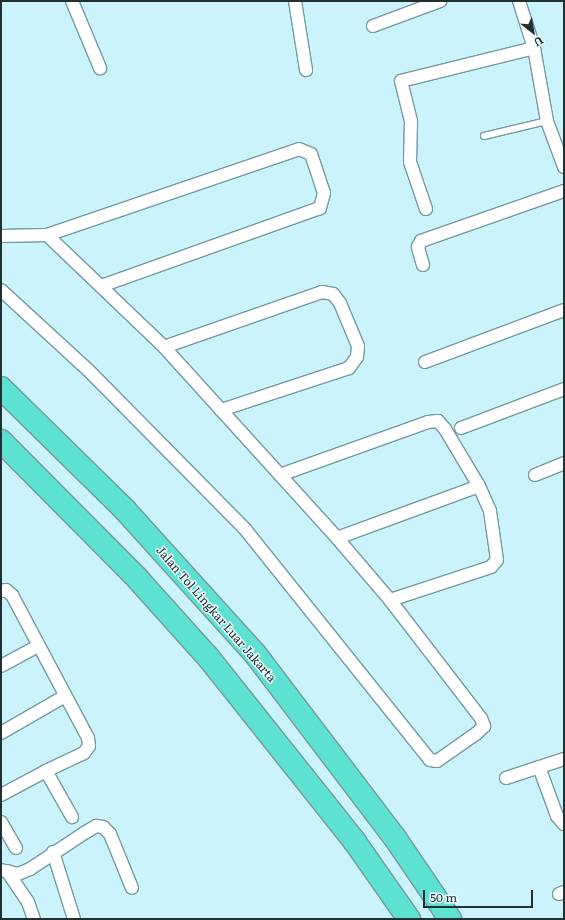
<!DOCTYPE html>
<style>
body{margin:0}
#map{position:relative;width:565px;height:920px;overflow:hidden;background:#cbf3fb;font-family:Literata,serif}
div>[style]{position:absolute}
.roads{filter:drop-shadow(1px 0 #759aa2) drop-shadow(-1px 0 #759aa2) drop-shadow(0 1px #759aa2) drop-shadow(0 -1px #759aa2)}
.service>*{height:6px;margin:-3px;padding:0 3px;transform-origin:3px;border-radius:3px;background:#fff}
.minor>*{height:12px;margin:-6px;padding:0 6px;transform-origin:6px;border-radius:6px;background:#fff}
.motorway>*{height:22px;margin:-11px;padding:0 11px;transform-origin:11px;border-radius:11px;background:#5de1d1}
span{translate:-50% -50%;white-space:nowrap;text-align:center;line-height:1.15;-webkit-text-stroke:3px #ebfbfe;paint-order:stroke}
.street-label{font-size:12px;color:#213033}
.frame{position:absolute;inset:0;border:2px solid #213033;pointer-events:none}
.north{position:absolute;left:513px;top:12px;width:40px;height:40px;-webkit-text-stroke:3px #ebfbfe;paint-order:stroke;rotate:149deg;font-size:11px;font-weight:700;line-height:16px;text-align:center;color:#213033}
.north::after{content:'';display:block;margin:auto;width:14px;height:18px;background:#213033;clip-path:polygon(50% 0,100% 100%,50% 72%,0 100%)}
.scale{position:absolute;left:423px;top:890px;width:110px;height:18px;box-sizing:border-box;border:2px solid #213033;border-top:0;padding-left:5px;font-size:12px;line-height:14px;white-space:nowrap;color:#213033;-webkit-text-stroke:3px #ebfbfe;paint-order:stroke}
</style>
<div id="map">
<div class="roads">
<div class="service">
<div style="left:484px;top:136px;width:65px;rotate:-13.4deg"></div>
</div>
<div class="minor">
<div style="left:72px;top:1px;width:73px;rotate:67.3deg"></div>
<div style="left:295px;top:1px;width:70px;rotate:80.9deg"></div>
<div style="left:519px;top:1px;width:49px;rotate:72.3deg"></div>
<div style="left:534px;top:48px;width:74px;rotate:79.9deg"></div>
<div style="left:547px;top:121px;width:49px;rotate:69.7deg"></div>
<div style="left:373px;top:26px;width:72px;rotate:-20.5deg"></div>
<div style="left:426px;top:209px;width:50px;rotate:-108.8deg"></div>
<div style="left:410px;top:162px;width:41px;rotate:-88.6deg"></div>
<div style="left:411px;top:121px;width:41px;rotate:-104deg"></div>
<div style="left:401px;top:81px;width:137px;rotate:-13.9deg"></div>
<div style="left:47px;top:235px;width:266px;rotate:-18.8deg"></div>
<div style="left:299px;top:149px;width:13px;rotate:23deg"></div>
<div style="left:311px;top:154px;width:41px;rotate:71.6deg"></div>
<div style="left:324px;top:193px;width:16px;rotate:105deg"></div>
<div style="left:320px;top:208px;width:232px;rotate:160.4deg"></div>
<div style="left:1px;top:236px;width:46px;rotate:-1.2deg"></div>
<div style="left:47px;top:235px;width:162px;rotate:43.7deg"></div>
<div style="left:164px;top:347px;width:258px;rotate:47.8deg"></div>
<div style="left:337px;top:538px;width:82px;rotate:49.5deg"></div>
<div style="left:390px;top:600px;width:149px;rotate:52.4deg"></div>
<div style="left:481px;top:718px;width:9px;rotate:69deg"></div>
<div style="left:484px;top:726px;width:10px;rotate:135deg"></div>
<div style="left:477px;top:733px;width:49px;rotate:145deg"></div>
<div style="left:437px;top:761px;width:7px;rotate:-172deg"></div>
<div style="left:430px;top:760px;width:296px;rotate:-128.7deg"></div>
<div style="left:245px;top:529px;width:223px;rotate:-134.6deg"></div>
<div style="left:88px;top:370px;width:118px;rotate:-137.4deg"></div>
<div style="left:423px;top:265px;width:19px;rotate:-106deg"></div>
<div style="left:418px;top:247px;width:7px;rotate:-63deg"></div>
<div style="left:421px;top:241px;width:151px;rotate:-19.3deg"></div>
<div style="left:164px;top:347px;width:167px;rotate:-19.2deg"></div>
<div style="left:322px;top:292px;width:11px;rotate:10deg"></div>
<div style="left:333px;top:294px;width:11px;rotate:52deg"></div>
<div style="left:340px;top:303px;width:47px;rotate:67.3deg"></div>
<div style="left:358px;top:346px;width:11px;rotate:95deg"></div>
<div style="left:357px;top:357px;width:14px;rotate:126deg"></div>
<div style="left:349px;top:368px;width:135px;rotate:161.8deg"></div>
<div style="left:425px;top:362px;width:148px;rotate:-20.5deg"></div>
<div style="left:461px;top:428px;width:110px;rotate:-20.7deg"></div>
<div style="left:280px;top:475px;width:157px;rotate:-19.7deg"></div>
<div style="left:428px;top:422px;width:10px;rotate:-6deg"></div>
<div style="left:438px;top:421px;width:11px;rotate:49deg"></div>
<div style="left:445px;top:429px;width:66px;rotate:59.2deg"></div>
<div style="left:479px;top:486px;width:27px;rotate:66deg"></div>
<div style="left:490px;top:511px;width:49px;rotate:81.9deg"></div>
<div style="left:497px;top:560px;width:9px;rotate:131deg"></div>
<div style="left:491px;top:567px;width:106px;rotate:161.9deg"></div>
<div style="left:535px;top:475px;width:31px;rotate:-22deg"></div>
<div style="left:337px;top:538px;width:151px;rotate:-20.1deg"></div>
<div style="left:1px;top:591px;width:5px;rotate:-11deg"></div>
<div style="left:6px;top:590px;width:8px;rotate:40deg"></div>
<div style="left:12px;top:595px;width:162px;rotate:62deg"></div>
<div style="left:88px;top:738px;width:8px;rotate:83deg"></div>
<div style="left:89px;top:746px;width:9px;rotate:126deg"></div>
<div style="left:84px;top:753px;width:42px;rotate:154.7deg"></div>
<div style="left:46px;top:771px;width:53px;rotate:60.5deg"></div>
<div style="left:1px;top:666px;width:42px;rotate:-28.4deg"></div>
<div style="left:1px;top:733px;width:74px;rotate:-30deg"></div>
<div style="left:539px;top:767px;width:52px;rotate:69.8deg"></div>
<div style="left:557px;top:816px;width:11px;rotate:49deg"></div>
<div style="left:506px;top:778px;width:61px;rotate:-18.1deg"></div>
<div style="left:1px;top:795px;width:51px;rotate:-28.1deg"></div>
<div style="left:1px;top:822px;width:30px;rotate:60deg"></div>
<div style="left:53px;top:852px;width:70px;rotate:72.6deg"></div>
<div style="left:1px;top:870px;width:17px;rotate:13deg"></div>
<div style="left:18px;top:874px;width:13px;rotate:-23deg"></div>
<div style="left:30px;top:869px;width:67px;rotate:-33.5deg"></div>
<div style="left:86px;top:832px;width:12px;rotate:-31deg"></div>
<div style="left:96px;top:826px;width:7px;rotate:8deg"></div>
<div style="left:103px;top:827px;width:10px;rotate:45deg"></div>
<div style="left:110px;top:834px;width:58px;rotate:67.8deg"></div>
<div style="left:7px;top:871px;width:37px;rotate:56deg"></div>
<div style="left:28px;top:902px;width:18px;rotate:71deg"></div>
<div style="left:559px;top:894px;width:5px;rotate:-22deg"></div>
</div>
<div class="motorway">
<div style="left:1px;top:388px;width:175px;rotate:44.5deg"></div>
<div style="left:126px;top:511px;width:194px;rotate:47.9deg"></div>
<div style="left:256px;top:655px;width:230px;rotate:52.8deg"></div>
<div style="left:395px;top:838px;width:98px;rotate:55.8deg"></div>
<div style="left:1px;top:441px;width:193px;rotate:45.2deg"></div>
<div style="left:137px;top:578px;width:106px;rotate:48.1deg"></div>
<div style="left:208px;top:657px;width:236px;rotate:51.5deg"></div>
<div style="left:355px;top:842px;width:94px;rotate:55deg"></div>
</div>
</div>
<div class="street-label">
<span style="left:216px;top:614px;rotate:49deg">Jalan Tol Lingkar Luar Jakarta</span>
</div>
<div class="frame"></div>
<div class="north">U</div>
<div class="scale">50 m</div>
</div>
